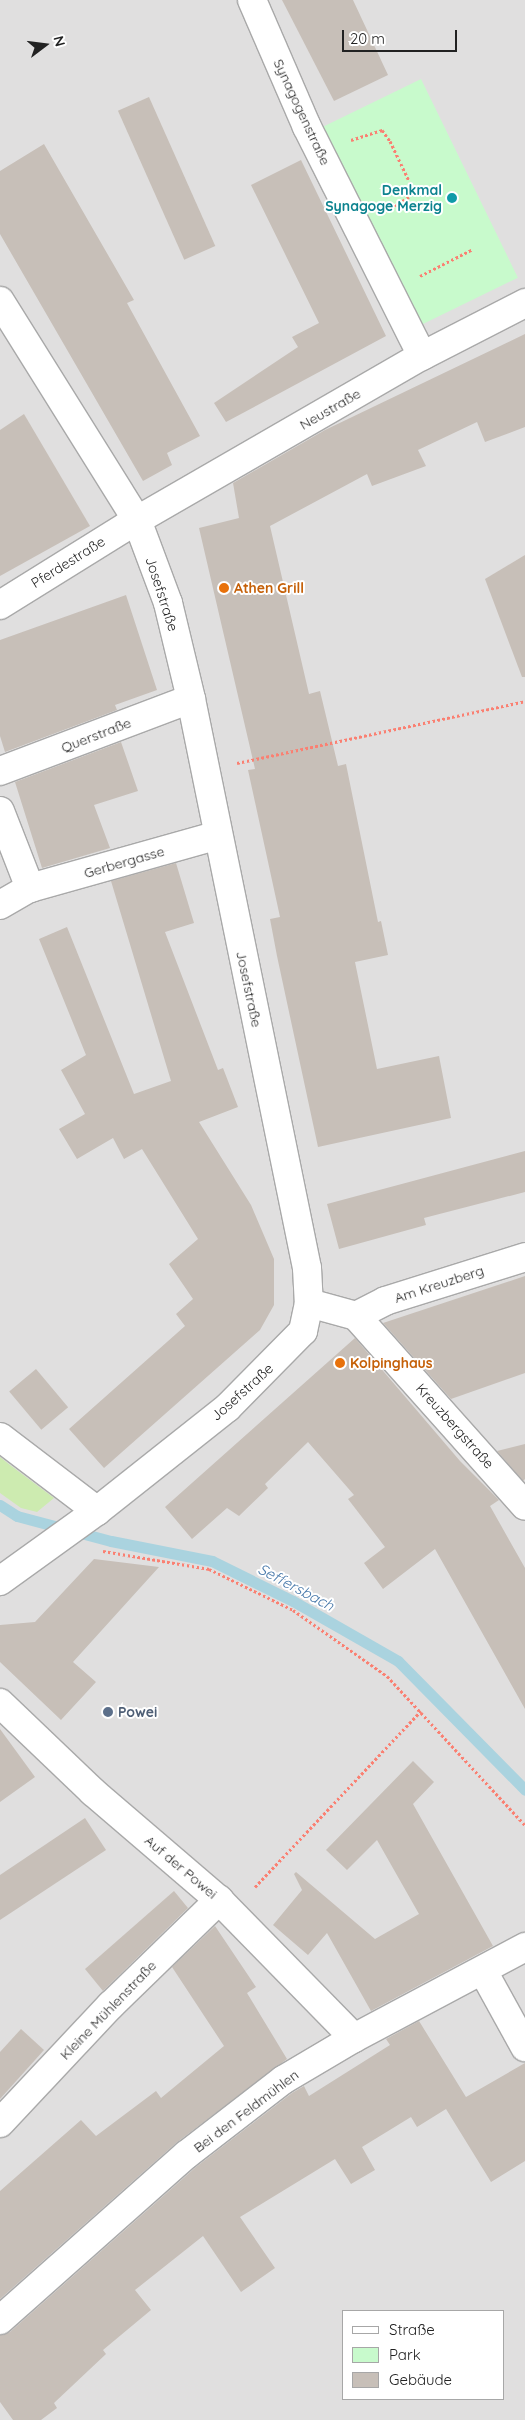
<!DOCTYPE html>
<meta charset="utf-8">
<style>
body{margin:0}
#map{position:relative;width:525px;height:2420px;overflow:hidden;background:#f2efe9;font-family:Quicksand,sans-serif}
div>[style]{position:absolute}
.residential>*{inset:0;background:#e0dfdf}
.grass>*{inset:0;background:#cdebb0}
.park>*{inset:0;background:#c8facc;transform-origin:0 0}
.stream>*{height:11px;margin:-5.5px;padding:0 5.5px;transform-origin:5.5px;border-radius:5.5px;background:#aad3df}
.building>*{inset:0;background:#c7bfb8;transform-origin:0 0}
.path>*{height:3px;margin-top:-1.5px;transform-origin:0;background:repeating-linear-gradient(90deg,#fa8072 0 2.5px,transparent 0 5px)}
.roads{filter:drop-shadow(1px 0 #a9a9a9) drop-shadow(-1px 0 #a9a9a9) drop-shadow(0 1px #a9a9a9) drop-shadow(0 -1px #a9a9a9)}
.minor>*{height:28px;margin:-14px;padding:0 14px;transform-origin:14px;border-radius:14px;background:#fff}
.dots>*{width:14px;height:14px;translate:-50% -50%;box-sizing:border-box;border:2px solid #fff;border-radius:50%}
span{translate:-50% -50%;white-space:nowrap;text-align:center;line-height:1.15;-webkit-text-stroke:4px #fff;paint-order:stroke}
.street-label{font-size:14px;color:#222}
.culture-label{font-size:14px;color:#0d838f;font-weight:700}
.right{translate:-100% -50%;text-align:right}
.food-label{font-size:14px;color:#c56008;font-weight:700}
.left{translate:0 -50%;text-align:left}
.service-label{font-size:14px;color:#4e5e75;font-weight:700}
.water-label{font-size:15px;color:#4a7aab;font-style:italic}
.legend{position:absolute;left:342px;top:2310px;width:162px;height:90px;box-sizing:border-box;background:#fff;border:1px solid #a7a7a7;margin:0;padding:6px 9px;list-style:none;font-size:15px;color:#222}
.legend li{display:flex;align-items:center;gap:10px;height:25px}
.legend b{width:25px;border:1px solid #a7a7a7}
.north{position:absolute;left:20px;top:20px;width:50px;height:50px;-webkit-text-stroke:4px #fff;paint-order:stroke;rotate:75deg;font-size:14px;font-weight:700;line-height:20px;text-align:center;color:#222}
.north::after{content:'';display:block;margin:auto;width:18px;height:22px;background:#222;clip-path:polygon(50% 0,100% 100%,50% 72%,0 100%)}
.scale{position:absolute;left:342px;top:30px;width:115px;height:22px;box-sizing:border-box;border:2px solid #222;border-top:0;padding-left:6px;font-size:15px;line-height:18px;white-space:nowrap;color:#222;-webkit-text-stroke:4px #fff;paint-order:stroke}
</style>
<div id="map">
<div class="residential">
<div style="clip-path:polygon(evenodd,0 0,525px 0,525px 2420px,0 2420px,0 0,344px 2311px,504px 2311px,504px 2399px,344px 2399px,344px 2311px)"></div>
</div>
<div class="grass">
<div style="clip-path:polygon(0 1457px,10px 1465px,54px 1498px,37px 1512px,21px 1508px,0 1493px)"></div>
</div>
<div class="park">
<div style="left:421px;top:79px;width:221px;height:109px;rotate:64deg"></div>
</div>
<div class="stream">
<div style="left:0;top:1505px;width:20px;rotate:33deg"></div>
<div style="left:17px;top:1516px;width:97px;rotate:14.9deg"></div>
<div style="left:111px;top:1541px;width:103px;rotate:11.2deg"></div>
<div style="left:212px;top:1561px;width:90px;rotate:26.3deg"></div>
<div style="left:293px;top:1601px;width:121px;rotate:29.7deg"></div>
<div style="left:398px;top:1661px;width:181px;rotate:45.4deg"></div>
</div>
<div class="building">
<div style="clip-path:polygon(282px 0,353px 0,388px 75px,334px 101px)"></div>
<div style="left:149px;top:97px;width:163px;height:34px;rotate:66deg"></div>
<div style="clip-path:polygon(44px 144px,134px 300px,127px 303px,200px 436px,167px 453px,172px 465px,143px 481px,0 234px,0 171px)"></div>
<div style="clip-path:polygon(301px 160px,386px 336px,226px 422px,214px 403px,298px 347px,292px 337px,319px 323px,251px 185px)"></div>
<div style="clip-path:polygon(525px 334px,525px 427px,485px 442px,477px 422px,418px 450px,426px 466px,372px 486px,367px 474px,270px 526px,309px 694px,320px 691px,338px 766px,346px 764px,378px 922px,381px 921px,388px 955px,355px 962px,377px 1069px,439px 1056px,451px 1118px,318px 1147px,277px 956px,270px 919px,280px 917px,248px 770px,255px 769px,199px 528px,239px 518px,233px 483px,325px 430px)"></div>
<div style="clip-path:polygon(24px 414px,90px 526px,0 576px,0 430px)"></div>
<div style="clip-path:polygon(525px 555px,525px 677px,522px 677px,485px 579px)"></div>
<div style="clip-path:polygon(126px 595px,157px 690px,115px 705px,117px 710px,5px 752px,0 736px,0 640px)"></div>
<div style="clip-path:polygon(121px 742px,138px 791px,94px 805px,110px 848px,42px 868px,15px 782px)"></div>
<div style="clip-path:polygon(176px 863px,194px 923px,165px 932px,218px 1070px,223px 1068px,238px 1107px,199px 1122px,251px 1205px,274px 1259px,274px 1305px,260px 1330px,104px 1468px,69px 1429px,185px 1326px,176px 1314px,193px 1299px,169px 1264px,198px 1239px,142px 1149px,124px 1159px,113px 1138px,77px 1159px,59px 1129px,85px 1114px,61px 1070px,86px 1055px,39px 939px,67px 927px,134px 1094px,171px 1081px,111px 881px)"></div>
<div style="clip-path:polygon(525px 1151px,525px 1192px,424px 1218px,426px 1225px,339px 1249px,327px 1204px)"></div>
<div style="clip-path:polygon(525px 1276px,525px 1373px,451px 1399px,383px 1323px)"></div>
<div style="clip-path:polygon(355px 1338px,460px 1461px,499px 1500px,490px 1506px,525px 1568px,525px 1709px,435px 1549px,383px 1589px,364px 1563px,385px 1547px,348px 1499px,354px 1495px,308px 1442px,265px 1484px,268px 1488px,239px 1516px,227px 1508px,192px 1539px,165px 1507px)"></div>
<div style="left:36px;top:1369px;width:50px;height:35px;rotate:50deg"></div>
<div style="clip-path:polygon(525px 1444px,525px 1479px,523px 1481px,497px 1451px)"></div>
<div style="clip-path:polygon(94px 1559px,159px 1567px,73px 1662px,96px 1682px,61px 1720px,0 1662px,0 1625px,35px 1622px)"></div>
<div style="clip-path:polygon(0 1729px,35px 1777px,0 1802px)"></div>
<div style="clip-path:polygon(413px 1761px,434px 1782px,413px 1804px,493px 1946px,371px 2011px,327px 1933px,308px 1955px,273px 1925px,302px 1890px,294px 1874px,296px 1872px,375px 1939px,419px 1914px,377px 1840px,347px 1870px,326px 1850px)"></div>
<div style="clip-path:polygon(85px 1818px,106px 1850px,0 1920px,0 1875px)"></div>
<div style="clip-path:polygon(174px 1891px,188px 1908px,103px 1991px,85px 1969px)"></div>
<div style="clip-path:polygon(215px 1926px,256px 1987px,247px 1993px,287px 2059px,176px 2143px,0 2299px,0 2191px,81px 2120px,96px 2136px,156px 2091px,161px 2098px,224px 2046px,172px 1967px)"></div>
<div style="clip-path:polygon(419px 2021px,466px 2097px,525px 2063px,525px 2161px,491px 2182px,446px 2109px,417px 2127px,411px 2117px,362px 2147px,375px 2170px,351px 2184px,335px 2159px,240px 2217px,275px 2268px,241px 2292px,203px 2236px,135px 2290px,151px 2310px,103px 2350px,106px 2354px,54px 2403px,57px 2408px,41px 2420px,13px 2420px,0 2402px,0 2335px,10px 2332px,196px 2167px,292px 2093px,304px 2086px,309px 2096px,390px 2045px,386px 2039px)"></div>
<div style="clip-path:polygon(21px 2029px,44px 2050px,0 2099px,0 2052px)"></div>
</div>
<div class="path">
<div style="left:351px;top:140px;width:33px;rotate:-18deg"></div>
<div style="left:382px;top:130px;width:14px;rotate:54deg"></div>
<div style="left:390px;top:141px;width:47px;rotate:64.5deg"></div>
<div style="left:410px;top:183px;width:14px;rotate:94deg"></div>
<div style="left:409px;top:197px;width:28px;rotate:150deg"></div>
<div style="left:420px;top:276px;width:59px;rotate:-27deg"></div>
<div style="left:237px;top:763px;width:295px;rotate:-12.1deg"></div>
<div style="left:103px;top:1551px;width:108px;rotate:9.6deg"></div>
<div style="left:209px;top:1569px;width:93px;rotate:26deg"></div>
<div style="left:293px;top:1610px;width:115px;rotate:35.1deg"></div>
<div style="left:387px;top:1676px;width:203px;rotate:47.2deg"></div>
<div style="left:255px;top:1887px;width:242px;rotate:-46.7deg"></div>
</div>
<div class="roads">
<div class="minor">
<div style="left:252px;top:0;width:138px;rotate:66.6deg"></div>
<div style="left:307px;top:127px;width:256px;rotate:63.3deg"></div>
<div style="left:0;top:301px;width:258px;rotate:58deg"></div>
<div style="left:137px;top:520px;width:89px;rotate:69.5deg"></div>
<div style="left:168px;top:603px;width:99px;rotate:76.5deg"></div>
<div style="left:191px;top:699px;width:581px;rotate:78.48deg"></div>
<div style="left:307px;top:1268px;width:35px;rotate:87deg"></div>
<div style="left:309px;top:1303px;width:29px;rotate:102deg"></div>
<div style="left:303px;top:1331px;width:108px;rotate:134.6deg"></div>
<div style="left:227px;top:1408px;width:166px;rotate:141.6deg"></div>
<div style="left:97px;top:1511px;width:120px;rotate:144.2deg"></div>
<div style="left:0;top:605px;width:150px;rotate:-31.9deg"></div>
<div style="left:127px;top:526px;width:340px;rotate:-30deg"></div>
<div style="left:422px;top:356px;width:116px;rotate:-27.2deg"></div>
<div style="left:0;top:771px;width:204px;rotate:-20.7deg"></div>
<div style="left:0;top:811px;width:83px;rotate:68.7deg"></div>
<div style="left:0;top:905px;width:34px;rotate:-30deg"></div>
<div style="left:30px;top:888px;width:195px;rotate:-15.7deg"></div>
<div style="left:309px;top:1303px;width:49px;rotate:15.5deg"></div>
<div style="left:356px;top:1316px;width:254px;rotate:48.3deg"></div>
<div style="left:356px;top:1316px;width:33px;rotate:-27deg"></div>
<div style="left:385px;top:1301px;width:147px;rotate:-17.4deg"></div>
<div style="left:0;top:1437px;width:122px;rotate:37.3deg"></div>
<div style="left:0;top:1703px;width:129px;rotate:43.7deg"></div>
<div style="left:93px;top:1792px;width:166px;rotate:40.6deg"></div>
<div style="left:219px;top:1900px;width:193px;rotate:45.6deg"></div>
<div style="left:483px;top:1971px;width:87px;rotate:61.1deg"></div>
<div style="left:0;top:2123px;width:162px;rotate:-46.8deg"></div>
<div style="left:111px;top:2005px;width:151px;rotate:-44.2deg"></div>
<div style="left:0;top:2320px;width:249px;rotate:-41.6deg"></div>
<div style="left:186px;top:2155px;width:123px;rotate:-37.7deg"></div>
<div style="left:283px;top:2080px;width:82px;rotate:-30.6deg"></div>
<div style="left:354px;top:2038px;width:194px;rotate:-28deg"></div>
</div>
</div>
<div class="dots">
<div style="left:452px;top:198px;background:#0f9aa8"></div>
<div style="left:224px;top:588px;background:#e8710a"></div>
<div style="left:340px;top:1363px;background:#e8710a"></div>
<div style="left:108px;top:1712px;background:#5c6f8a"></div>
</div>
<div class="street-label">
<span style="left:302px;top:112px;rotate:65deg">Synagogenstraße</span>
<span style="left:330px;top:409px;rotate:-30deg">Neustraße</span>
<span style="left:68px;top:562px;rotate:-32deg">Pferdestraße</span>
<span style="left:162px;top:594px;rotate:72deg">Josefstraße</span>
<span style="left:96px;top:735px;rotate:-21deg">Querstraße</span>
<span style="left:124px;top:862px;rotate:-16deg">Gerbergasse</span>
<span style="left:249px;top:989px;rotate:78deg">Josefstraße</span>
<span style="left:439px;top:1284px;rotate:-18deg">Am Kreuzberg</span>
<span style="left:242px;top:1392px;rotate:-42deg">Josefstraße</span>
<span style="left:455px;top:1426px;rotate:48deg">Kreuzbergstraße</span>
<span style="left:181px;top:1867px;rotate:40deg">Auf der Powei</span>
<span style="left:108px;top:2010px;rotate:-46deg">Kleine Mühlenstraße</span>
<span style="left:246px;top:2111px;rotate:-37deg">Bei den Feldmühlen</span>
</div>
<div class="culture-label">
<span class="right" style="left:442px;top:198px">Denkmal<br>Synagoge Merzig</span>
</div>
<div class="food-label">
<span class="left" style="left:234px;top:588px">Athen Grill</span>
<span class="left" style="left:350px;top:1363px">Kolpinghaus</span>
</div>
<div class="service-label">
<span class="left" style="left:118px;top:1712px">Powei</span>
</div>
<div class="water-label">
<span style="left:296px;top:1587px;rotate:28deg">Seffersbach</span>
</div>
<ul class="legend">
<li><b style="height:6px;background:#fff"></b>Straße</li>
<li><b style="height:14px;background:#c8facc"></b>Park</li>
<li><b style="height:14px;background:#c7bfb8"></b>Gebäude</li>
</ul>
<div class="north">N</div>
<div class="scale">20 m</div>
</div>
